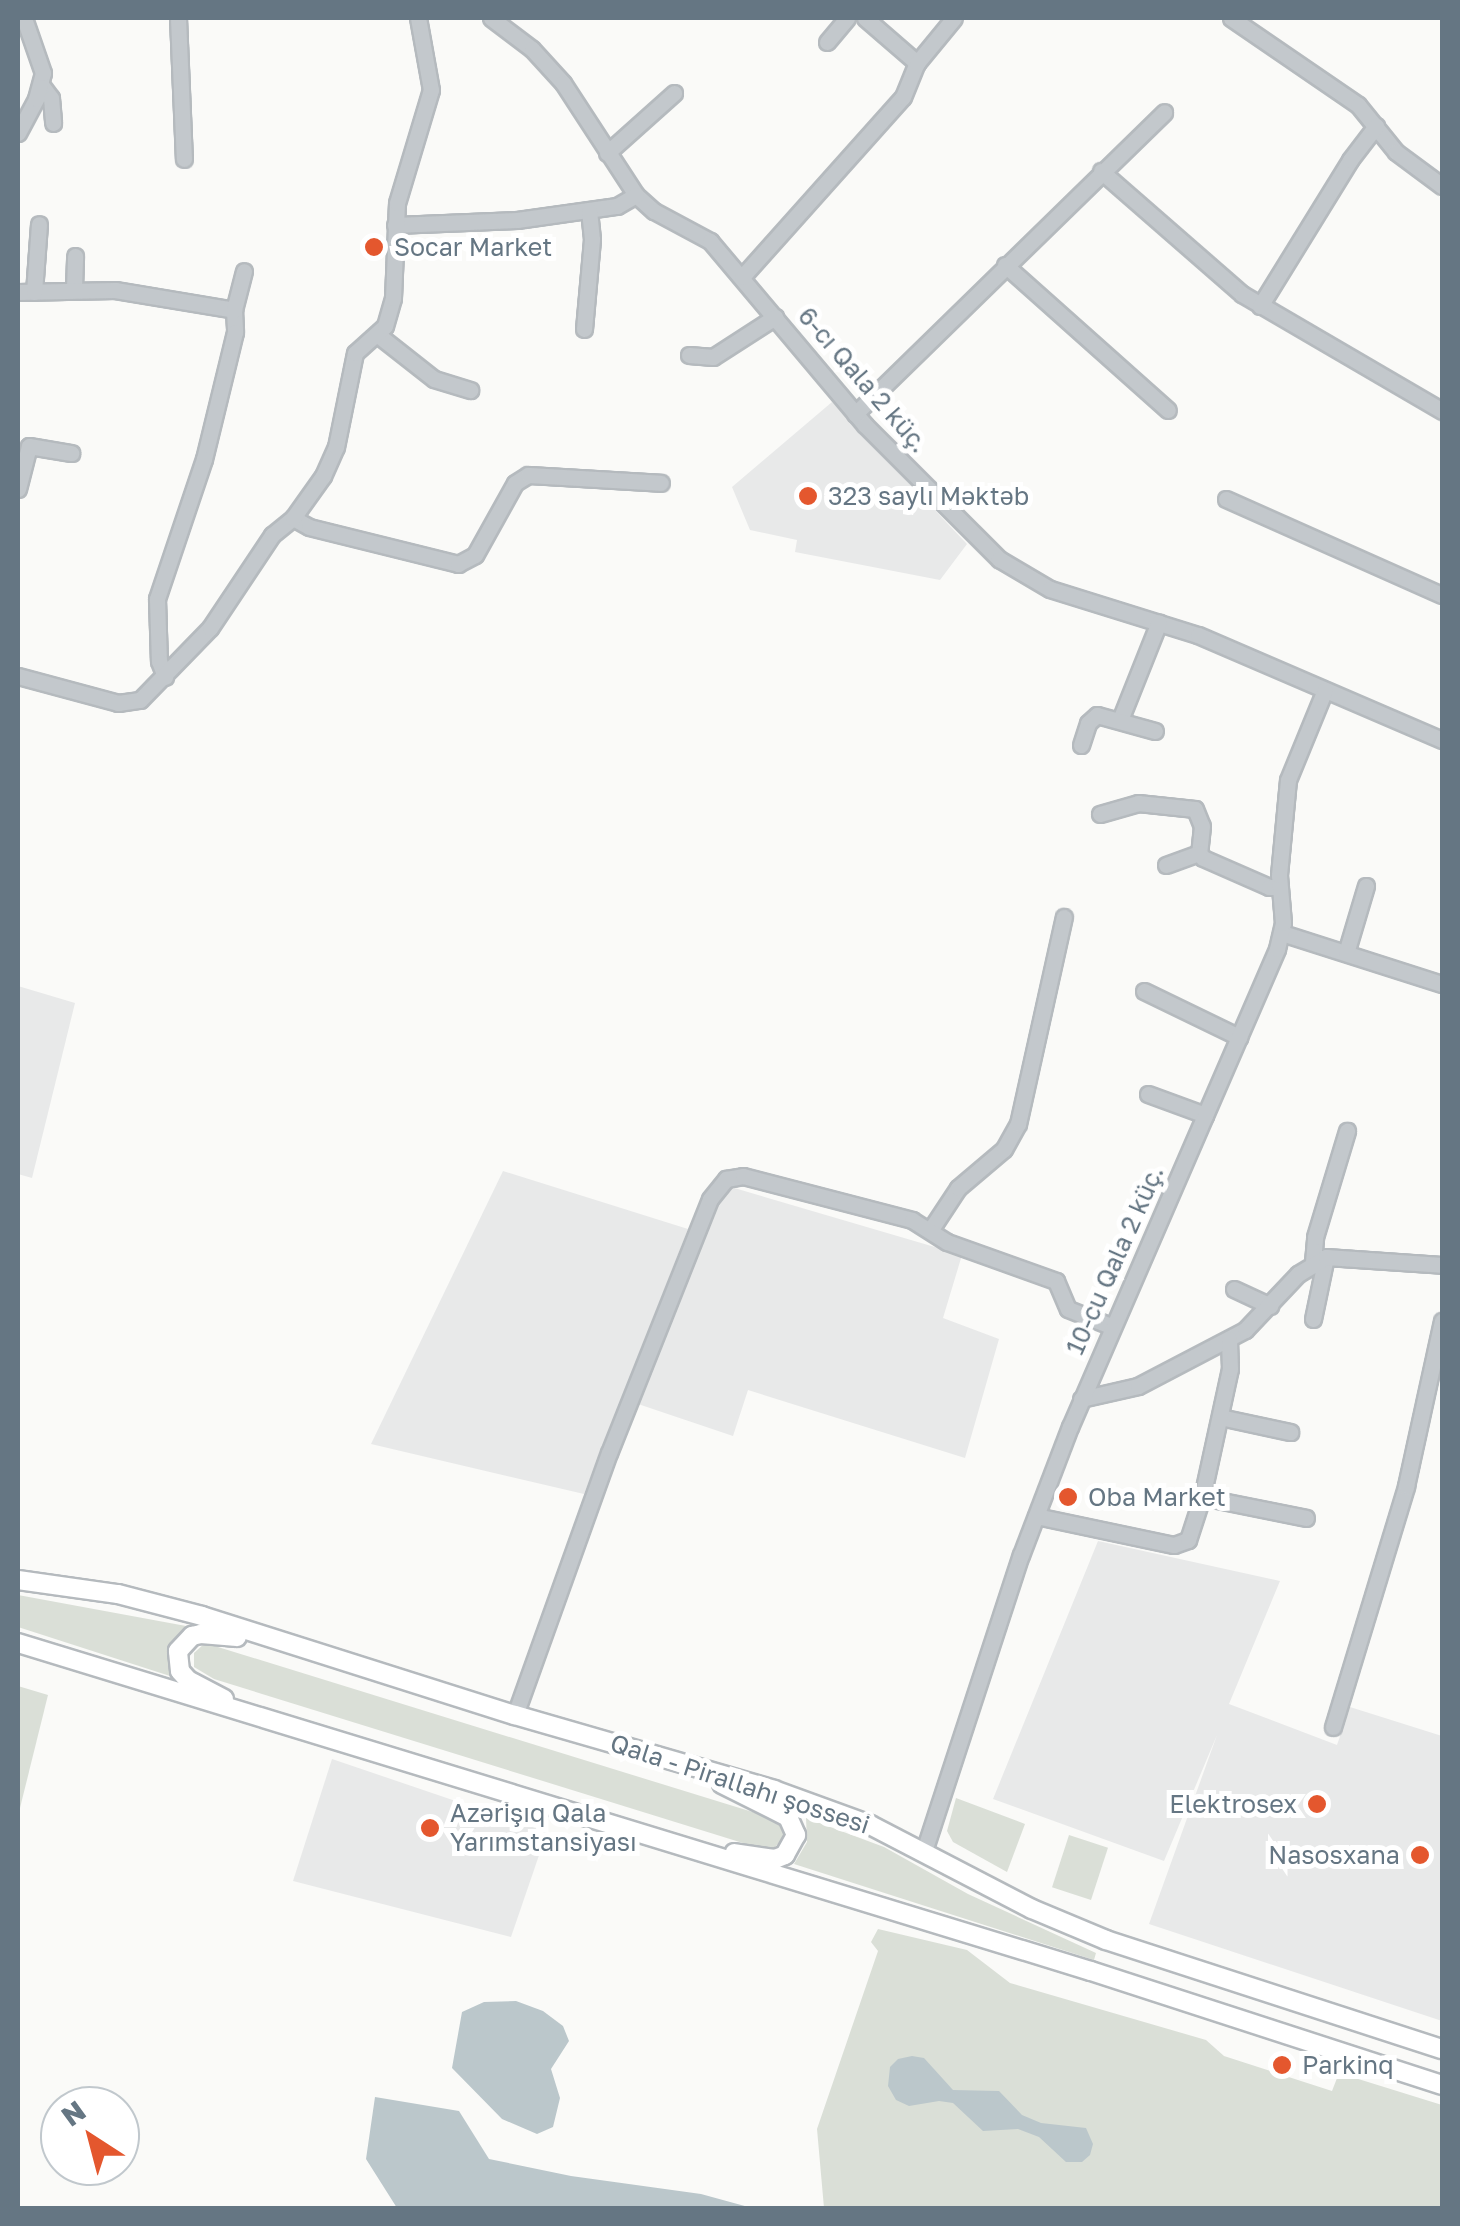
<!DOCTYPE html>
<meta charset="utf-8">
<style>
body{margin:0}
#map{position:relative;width:1460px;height:2226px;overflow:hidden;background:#fafaf8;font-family:"Golos Text",sans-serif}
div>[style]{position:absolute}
.built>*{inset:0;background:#e8e9e9}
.green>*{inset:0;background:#dadfd7;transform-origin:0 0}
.water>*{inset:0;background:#bbc7cb}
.roads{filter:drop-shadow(2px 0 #b5babe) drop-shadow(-2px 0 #b5babe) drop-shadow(0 2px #b5babe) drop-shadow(0 -2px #b5babe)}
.minor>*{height:15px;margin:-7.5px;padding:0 7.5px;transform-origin:7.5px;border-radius:7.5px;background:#c3c8cc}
.major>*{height:18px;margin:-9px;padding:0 9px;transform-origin:9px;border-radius:9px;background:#fff}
.dots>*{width:28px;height:28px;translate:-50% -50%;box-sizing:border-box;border:5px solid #fff;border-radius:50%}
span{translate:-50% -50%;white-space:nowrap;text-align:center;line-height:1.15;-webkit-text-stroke:10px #fff;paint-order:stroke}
.poi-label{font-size:25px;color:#657683}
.left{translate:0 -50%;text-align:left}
.right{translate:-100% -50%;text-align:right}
.street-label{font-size:25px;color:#657683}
.frame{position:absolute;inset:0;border:20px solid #657683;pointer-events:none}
.north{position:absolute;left:40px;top:2086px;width:100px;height:100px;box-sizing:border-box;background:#fff;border:2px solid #c1c8cd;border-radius:50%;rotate:324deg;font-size:28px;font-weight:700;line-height:40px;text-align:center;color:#657683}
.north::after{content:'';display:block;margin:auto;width:35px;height:45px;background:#e4572e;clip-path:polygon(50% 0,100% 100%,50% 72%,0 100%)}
</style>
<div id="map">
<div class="built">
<div style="clip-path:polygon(832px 402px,967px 544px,940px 580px,795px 552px,797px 540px,750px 530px,732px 487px)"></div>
<div style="clip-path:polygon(18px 986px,75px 1003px,32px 1178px,18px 1174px)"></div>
<div style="clip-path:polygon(503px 1171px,688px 1229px,584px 1494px,371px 1444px)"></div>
<div style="clip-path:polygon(731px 1187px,962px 1255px,943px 1318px,999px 1339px,965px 1458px,748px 1390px,733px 1436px,638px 1404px,721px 1193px)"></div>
<div style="clip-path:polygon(1098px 1541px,1280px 1581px,1229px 1704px,1337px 1745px,1350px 1707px,1442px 1736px,1442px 2021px,1149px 1924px,1217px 1735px,1164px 1861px,993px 1799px)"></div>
<div style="clip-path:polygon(332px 1759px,547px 1832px,511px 1937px,293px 1881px)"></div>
</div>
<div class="green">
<div style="clip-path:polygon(18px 1595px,186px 1626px,168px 1646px,170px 1676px,18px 1627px)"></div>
<div style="clip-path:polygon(205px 1643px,772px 1818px,785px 1830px,782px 1841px,771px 1850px,759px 1848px,214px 1679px,194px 1667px,194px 1653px)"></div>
<div style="clip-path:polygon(18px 1686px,48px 1695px,18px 1816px)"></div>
<div style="clip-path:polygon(956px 1798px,1025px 1824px,1007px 1872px,953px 1842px,947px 1831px)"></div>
<div style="clip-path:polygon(806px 1818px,884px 1847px,968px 1894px,1096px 1953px,1094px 1960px,794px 1864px,807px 1842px)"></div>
<div style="left:1069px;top:1835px;width:41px;height:55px;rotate:18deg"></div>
<div style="clip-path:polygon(878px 1929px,967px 1950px,1010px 1983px,1206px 2040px,1224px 2056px,1332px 2091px,1339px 2073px,1442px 2105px,1442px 2208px,824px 2208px,817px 2129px,878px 1951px,871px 1942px)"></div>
</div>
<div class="water">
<div style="clip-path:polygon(516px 2001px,543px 2011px,563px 2026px,569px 2041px,551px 2069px,560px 2098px,553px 2127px,537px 2134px,502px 2119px,452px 2068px,462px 2012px,484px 2002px)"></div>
<div style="clip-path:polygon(912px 2056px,924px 2058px,953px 2090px,999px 2091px,1022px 2115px,1041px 2123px,1086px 2128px,1093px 2144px,1090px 2155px,1082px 2162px,1066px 2162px,1039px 2137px,1018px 2129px,983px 2131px,953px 2103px,939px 2101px,909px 2106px,896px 2100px,888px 2086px,890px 2067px,898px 2059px)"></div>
<div style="clip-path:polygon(375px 2097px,459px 2111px,489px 2159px,571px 2176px,701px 2194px,752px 2208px,397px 2208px,366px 2159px)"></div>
</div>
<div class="roads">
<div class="minor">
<div style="left:178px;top:18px;width:141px;rotate:87.6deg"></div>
<div style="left:491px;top:18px;width:51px;rotate:37.1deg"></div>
<div style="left:532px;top:49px;width:46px;rotate:47.6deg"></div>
<div style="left:563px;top:83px;width:134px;rotate:56.9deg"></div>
<div style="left:636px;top:195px;width:24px;rotate:42deg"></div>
<div style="left:654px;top:211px;width:64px;rotate:28.2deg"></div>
<div style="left:710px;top:241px;width:241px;rotate:49.9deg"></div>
<div style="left:865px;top:425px;width:190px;rotate:45deg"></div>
<div style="left:999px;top:559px;width:59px;rotate:30.5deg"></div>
<div style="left:1050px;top:589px;width:155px;rotate:17.3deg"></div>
<div style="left:1198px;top:635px;width:266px;rotate:23.3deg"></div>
<div style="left:865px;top:18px;width:69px;rotate:40.9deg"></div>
<div style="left:1231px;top:18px;width:154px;rotate:34.4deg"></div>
<div style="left:1358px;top:105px;width:60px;rotate:51deg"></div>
<div style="left:1396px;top:152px;width:57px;rotate:36.5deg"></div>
<div style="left:827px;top:42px;width:31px;rotate:-50deg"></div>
<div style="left:42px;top:86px;width:15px;rotate:53deg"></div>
<div style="left:51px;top:98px;width:25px;rotate:85deg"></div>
<div style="left:18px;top:133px;width:38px;rotate:-62deg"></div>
<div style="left:36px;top:99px;width:27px;rotate:-75deg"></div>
<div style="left:43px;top:73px;width:58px;rotate:-109.1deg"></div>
<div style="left:607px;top:153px;width:90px;rotate:-41.8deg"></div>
<div style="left:1101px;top:171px;width:187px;rotate:41.1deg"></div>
<div style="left:1242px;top:294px;width:232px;rotate:30.3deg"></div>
<div style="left:395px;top:225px;width:122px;rotate:-2.3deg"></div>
<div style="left:517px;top:220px;width:101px;rotate:-8deg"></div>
<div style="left:617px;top:206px;width:22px;rotate:-30deg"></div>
<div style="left:1005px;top:265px;width:218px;rotate:41.7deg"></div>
<div style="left:742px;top:277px;width:241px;rotate:-48.2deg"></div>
<div style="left:903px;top:97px;width:37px;rotate:-68deg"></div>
<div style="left:917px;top:63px;width:58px;rotate:-50.6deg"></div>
<div style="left:74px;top:288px;width:32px;rotate:-88deg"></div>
<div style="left:18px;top:292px;width:97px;rotate:-1.2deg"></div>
<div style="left:115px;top:290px;width:121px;rotate:9.5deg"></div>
<div style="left:234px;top:310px;width:22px;rotate:87deg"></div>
<div style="left:235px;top:332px;width:131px;rotate:103.7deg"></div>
<div style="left:204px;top:459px;width:148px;rotate:108.6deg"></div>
<div style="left:157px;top:599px;width:62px;rotate:88.2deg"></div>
<div style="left:159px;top:661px;width:17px;rotate:69deg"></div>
<div style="left:34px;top:292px;width:68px;rotate:-85.8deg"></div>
<div style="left:1260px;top:306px;width:172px;rotate:-58.3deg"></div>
<div style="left:1350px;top:160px;width:43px;rotate:-52.6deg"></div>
<div style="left:234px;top:310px;width:40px;rotate:-75.6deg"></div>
<div style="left:584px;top:329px;width:90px;rotate:-84.9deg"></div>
<div style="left:592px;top:239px;width:28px;rotate:-96deg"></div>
<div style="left:378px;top:335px;width:71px;rotate:38.2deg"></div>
<div style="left:434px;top:379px;width:38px;rotate:17deg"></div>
<div style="left:689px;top:355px;width:24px;rotate:5deg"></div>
<div style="left:713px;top:357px;width:74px;rotate:-32.8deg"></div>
<div style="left:855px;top:414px;width:432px;rotate:-44.3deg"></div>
<div style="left:18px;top:489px;width:44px;rotate:-75.7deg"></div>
<div style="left:29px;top:446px;width:43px;rotate:9.5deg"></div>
<div style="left:1226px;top:499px;width:236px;rotate:24deg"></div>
<div style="left:293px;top:518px;width:18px;rotate:29deg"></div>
<div style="left:309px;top:527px;width:154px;rotate:13.9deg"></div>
<div style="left:458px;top:564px;width:19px;rotate:-28deg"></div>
<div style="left:475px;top:555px;width:82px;rotate:-60.9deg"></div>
<div style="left:515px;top:483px;width:15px;rotate:-32deg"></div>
<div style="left:528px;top:475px;width:133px;rotate:3.4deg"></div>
<div style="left:18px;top:676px;width:104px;rotate:15.1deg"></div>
<div style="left:118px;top:703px;width:22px;rotate:-8deg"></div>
<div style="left:140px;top:700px;width:100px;rotate:-45.8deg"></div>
<div style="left:210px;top:628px;width:112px;rotate:-56.3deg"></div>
<div style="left:272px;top:535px;width:27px;rotate:-39deg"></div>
<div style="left:293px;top:518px;width:52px;rotate:-54.5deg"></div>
<div style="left:323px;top:476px;width:32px;rotate:-66deg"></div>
<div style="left:336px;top:447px;width:96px;rotate:-78.6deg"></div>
<div style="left:355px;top:353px;width:40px;rotate:-42deg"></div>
<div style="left:385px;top:326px;width:29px;rotate:-74deg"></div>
<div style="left:393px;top:298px;width:95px;rotate:-87.6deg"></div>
<div style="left:397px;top:203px;width:118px;rotate:-73.3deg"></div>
<div style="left:431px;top:90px;width:73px;rotate:-100.2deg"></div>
<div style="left:1120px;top:720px;width:105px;rotate:-68.3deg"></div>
<div style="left:1081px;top:745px;width:23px;rotate:-72deg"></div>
<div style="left:1088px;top:723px;width:12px;rotate:-42deg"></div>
<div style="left:1097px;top:715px;width:60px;rotate:15.4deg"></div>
<div style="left:1100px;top:814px;width:40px;rotate:-16deg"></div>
<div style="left:1138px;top:803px;width:57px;rotate:6deg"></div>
<div style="left:1195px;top:809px;width:18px;rotate:68deg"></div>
<div style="left:1202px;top:826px;width:27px;rotate:96deg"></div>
<div style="left:1199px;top:853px;width:6px;rotate:51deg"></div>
<div style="left:1203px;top:858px;width:72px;rotate:23.7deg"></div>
<div style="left:1269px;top:887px;width:9px"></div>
<div style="left:1166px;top:865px;width:35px;rotate:-20deg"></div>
<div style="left:1282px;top:933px;width:168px;rotate:17.7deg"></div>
<div style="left:1346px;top:953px;width:70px;rotate:-73.4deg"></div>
<div style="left:1144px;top:991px;width:106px;rotate:25.8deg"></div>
<div style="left:1148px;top:1094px;width:61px;rotate:20.2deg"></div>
<div style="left:931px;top:1229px;width:49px;rotate:-56.6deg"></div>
<div style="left:958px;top:1188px;width:60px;rotate:-40.3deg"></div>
<div style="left:1004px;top:1149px;width:29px;rotate:-61deg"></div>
<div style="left:1018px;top:1124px;width:212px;rotate:-77.5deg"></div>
<div style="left:1313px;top:1262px;width:25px;rotate:-85deg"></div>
<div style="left:1315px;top:1237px;width:111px;rotate:-73.2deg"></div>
<div style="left:1234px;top:1289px;width:40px;rotate:25deg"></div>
<div style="left:1313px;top:1319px;width:63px;rotate:-78.2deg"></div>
<div style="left:1081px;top:1399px;width:58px;rotate:-12.8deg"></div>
<div style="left:1138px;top:1386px;width:121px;rotate:-27.6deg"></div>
<div style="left:1245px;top:1330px;width:77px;rotate:-46.6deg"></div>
<div style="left:1298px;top:1274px;width:33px;rotate:-31deg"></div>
<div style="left:1326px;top:1257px;width:116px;rotate:3.9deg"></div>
<div style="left:1220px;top:1417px;width:72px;rotate:12.1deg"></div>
<div style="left:1202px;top:1497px;width:106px;rotate:11.4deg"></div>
<div style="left:1036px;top:1516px;width:141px;rotate:11.9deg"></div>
<div style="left:1174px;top:1545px;width:15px;rotate:-20deg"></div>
<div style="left:1188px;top:1540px;width:45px;rotate:-72deg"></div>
<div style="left:1202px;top:1497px;width:131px;rotate:-77.7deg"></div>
<div style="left:1230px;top:1369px;width:30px;rotate:-92deg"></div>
<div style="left:515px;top:1715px;width:278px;rotate:-70.3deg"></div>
<div style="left:609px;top:1453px;width:273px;rotate:-68.3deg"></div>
<div style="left:710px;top:1199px;width:26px;rotate:-51deg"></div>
<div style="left:726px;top:1179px;width:17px;rotate:-10deg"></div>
<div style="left:743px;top:1176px;width:175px;rotate:14.6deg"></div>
<div style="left:912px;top:1220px;width:41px;rotate:32.2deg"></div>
<div style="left:947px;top:1242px;width:116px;rotate:19.7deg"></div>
<div style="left:1056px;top:1281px;width:30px;rotate:67deg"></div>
<div style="left:1068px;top:1309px;width:48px;rotate:21.8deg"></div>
<div style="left:1333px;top:1727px;width:252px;rotate:-73.1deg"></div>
<div style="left:1406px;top:1486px;width:169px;rotate:-77.7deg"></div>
<div style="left:924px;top:1851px;width:311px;rotate:-71.9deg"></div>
<div style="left:1021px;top:1555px;width:137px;rotate:-69.1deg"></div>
<div style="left:1070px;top:1427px;width:521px;rotate:-66.58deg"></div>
<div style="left:1277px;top:949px;width:27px;rotate:-77deg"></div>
<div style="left:1283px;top:923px;width:48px;rotate:-94.8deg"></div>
<div style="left:1279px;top:875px;width:95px;rotate:-84.6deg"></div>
<div style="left:1288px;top:780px;width:97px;rotate:-67.7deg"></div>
</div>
<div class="major">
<div style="left:18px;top:1580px;width:101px;rotate:8deg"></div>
<div style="left:118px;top:1594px;width:87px;rotate:14.7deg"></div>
<div style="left:202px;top:1616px;width:328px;rotate:17.6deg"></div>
<div style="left:515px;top:1715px;width:270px;rotate:16.1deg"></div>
<div style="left:774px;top:1790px;width:102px;rotate:20deg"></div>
<div style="left:870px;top:1825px;width:182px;rotate:27.4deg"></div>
<div style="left:1032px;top:1909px;width:80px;rotate:22.7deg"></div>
<div style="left:1106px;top:1940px;width:353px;rotate:18deg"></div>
<div style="left:18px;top:1643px;width:1122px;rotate:17deg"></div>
<div style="left:1091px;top:1971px;width:369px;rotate:18deg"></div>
<div style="left:224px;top:1699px;width:41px;rotate:-152.2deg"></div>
<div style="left:188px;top:1680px;width:12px;rotate:-132deg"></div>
<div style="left:180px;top:1671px;width:20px;rotate:-96deg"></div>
<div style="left:178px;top:1651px;width:21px;rotate:-47deg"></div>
<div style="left:192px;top:1636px;width:9px;rotate:-13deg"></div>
<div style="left:201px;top:1634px;width:36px;rotate:5deg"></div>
<div style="left:722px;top:1784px;width:74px;rotate:26.6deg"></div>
<div style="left:788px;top:1817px;width:20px;rotate:66deg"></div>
<div style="left:796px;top:1835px;width:23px;rotate:119deg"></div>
<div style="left:785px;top:1855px;width:11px;rotate:158deg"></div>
<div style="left:775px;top:1859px;width:41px;rotate:-171.7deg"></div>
</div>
</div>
<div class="dots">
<div style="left:374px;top:247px;background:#e4572e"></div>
<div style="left:808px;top:496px;background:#e4572e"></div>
<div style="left:1068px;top:1497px;background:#e4572e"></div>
<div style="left:1317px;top:1804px;background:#e4572e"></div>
<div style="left:430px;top:1828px;background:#e4572e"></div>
<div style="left:1420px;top:1855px;background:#e4572e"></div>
<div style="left:1282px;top:2065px;background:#e4572e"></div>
</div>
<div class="poi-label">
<span class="left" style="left:394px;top:247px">Socar Market</span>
<span class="left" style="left:828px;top:496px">323 saylı Məktəb</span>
<span class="left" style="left:1088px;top:1497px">Oba Market</span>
<span class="right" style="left:1297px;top:1804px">Elektrosex</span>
<span class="left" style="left:450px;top:1828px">Azərişıq Qala<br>Yarımstansiyası</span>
<span class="right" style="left:1400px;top:1855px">Nasosxana</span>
<span class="left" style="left:1302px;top:2065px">Parkinq</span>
</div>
<div class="street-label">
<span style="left:863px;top:380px;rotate:49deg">6-cı Qala 2 küç.</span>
<span style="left:1115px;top:1260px;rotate:-66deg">10-cu Qala 2 küç.</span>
<span style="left:740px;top:1784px;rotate:18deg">Qala - Pirallahı şossesi</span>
</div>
<div class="frame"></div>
<div class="north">N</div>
</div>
